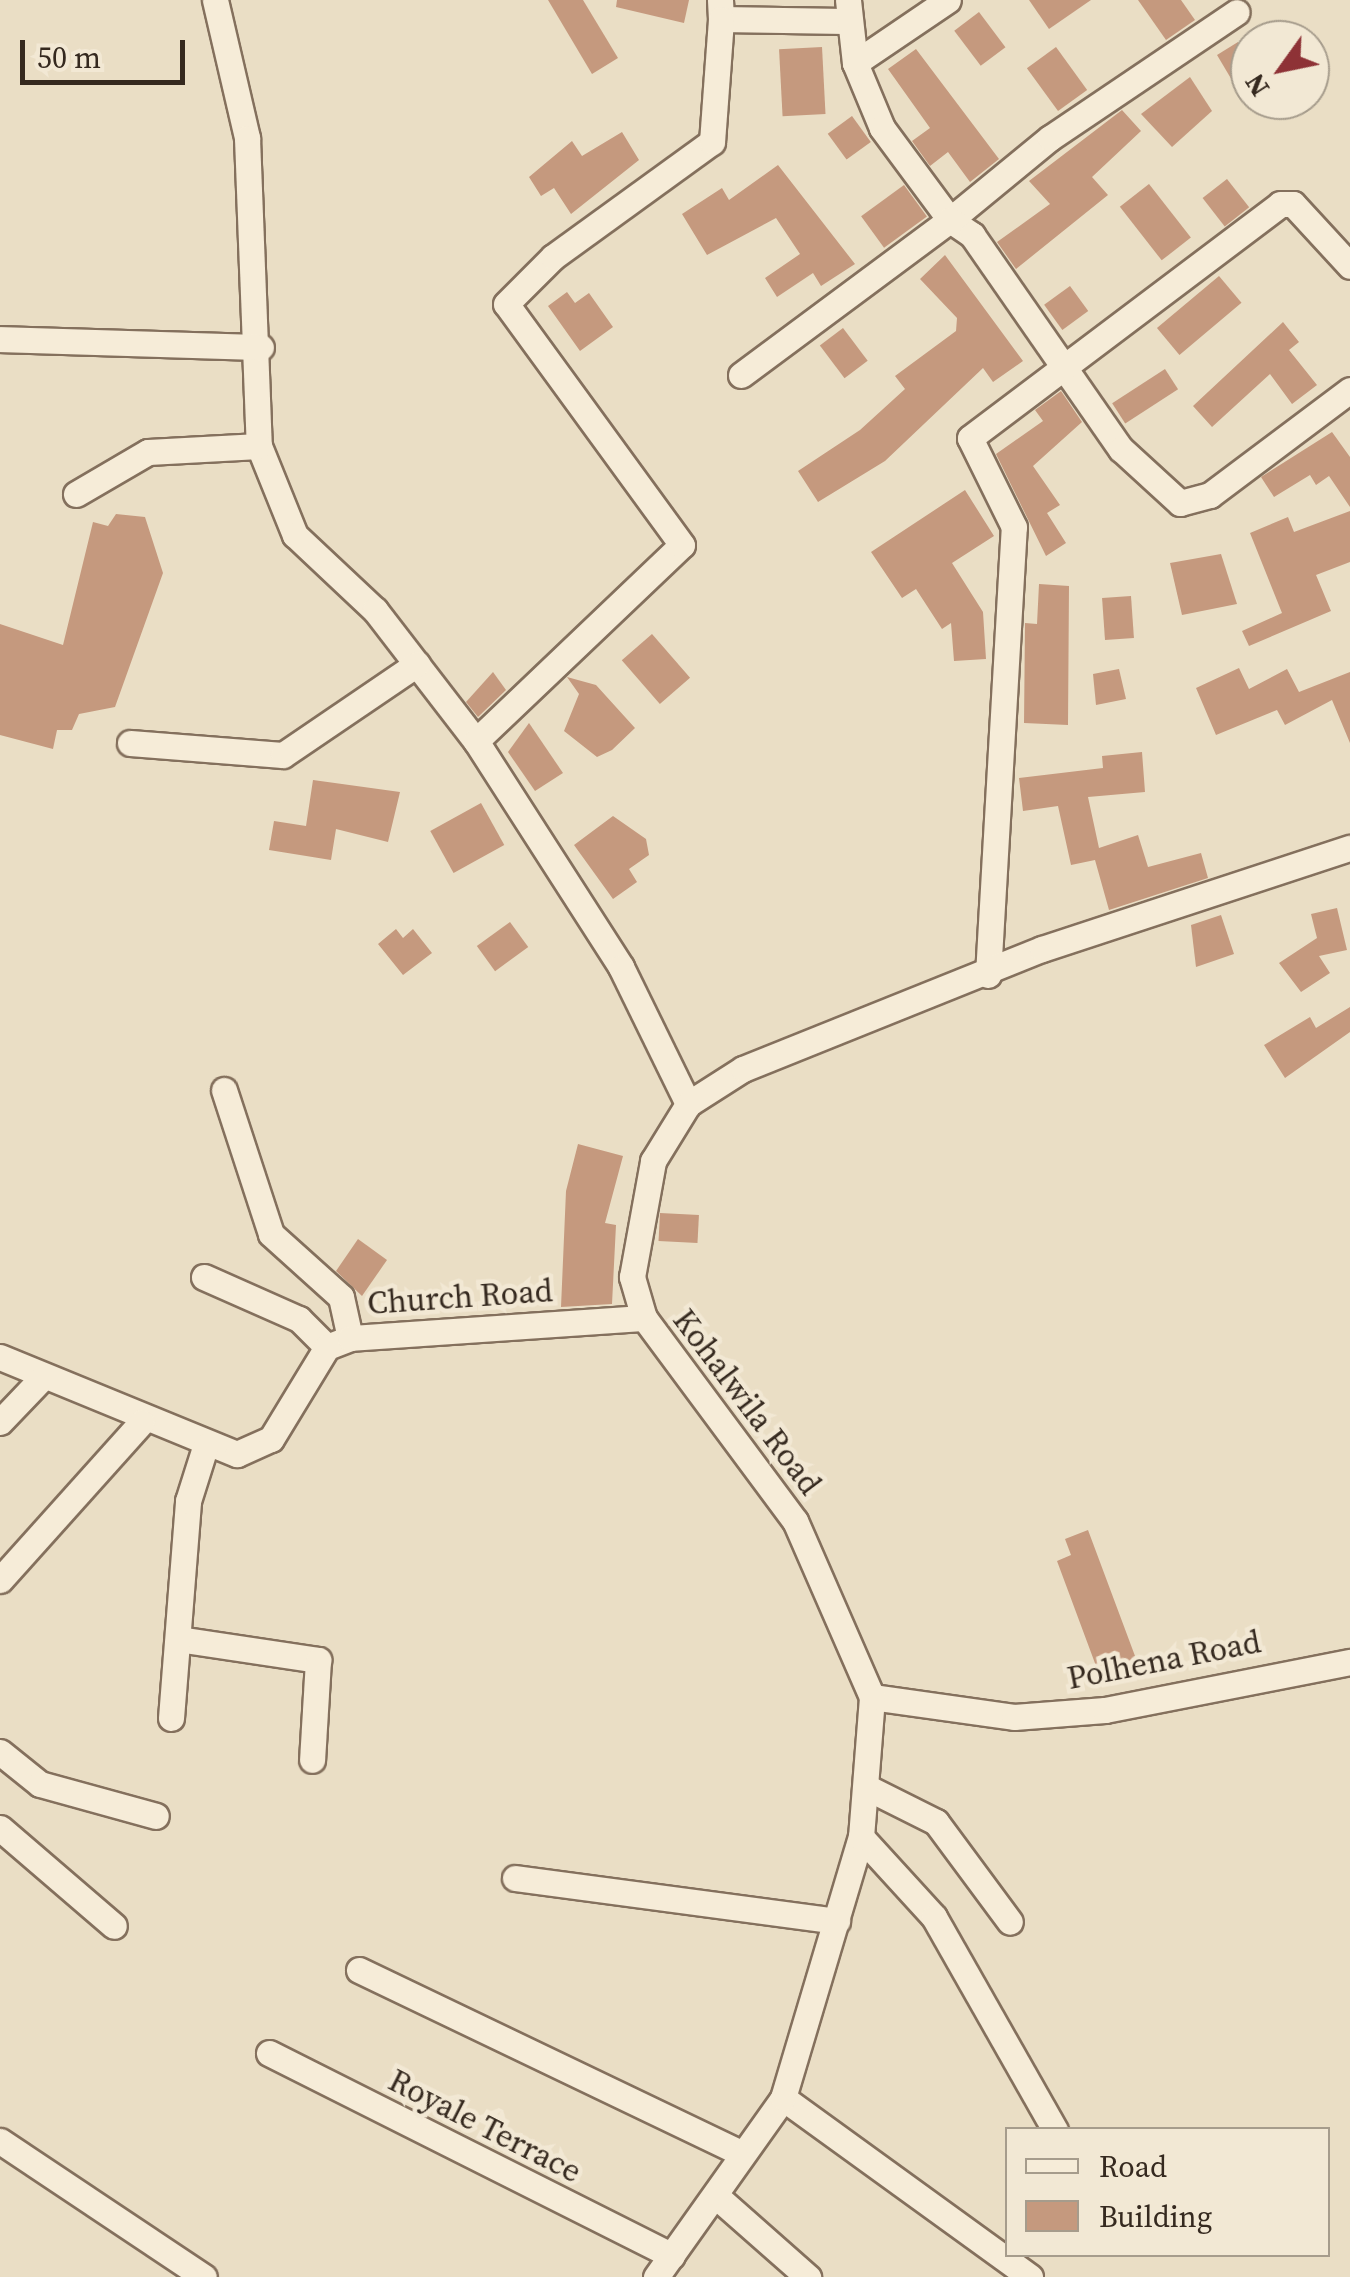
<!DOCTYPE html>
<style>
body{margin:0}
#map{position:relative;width:1350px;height:2277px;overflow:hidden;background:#eadec5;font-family:"Source Serif 4",serif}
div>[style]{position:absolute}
.building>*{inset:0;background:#c5997e;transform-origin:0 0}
.roads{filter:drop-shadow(2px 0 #84705d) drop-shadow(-2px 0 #84705d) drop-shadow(0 2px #84705d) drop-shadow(0 -2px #84705d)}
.minor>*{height:25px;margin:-12.5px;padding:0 12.5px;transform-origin:12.5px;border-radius:12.5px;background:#f6ecd8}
span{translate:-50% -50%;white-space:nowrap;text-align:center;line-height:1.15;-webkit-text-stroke:9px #f2e8d4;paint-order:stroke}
.street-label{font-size:32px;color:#35291f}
.legend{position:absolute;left:1005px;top:2127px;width:325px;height:130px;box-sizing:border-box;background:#f2e8d4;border:2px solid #a69c8c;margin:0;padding:12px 18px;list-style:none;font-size:30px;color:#35291f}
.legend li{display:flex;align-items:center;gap:20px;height:50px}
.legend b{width:50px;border:2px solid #a69c8c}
.north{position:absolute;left:1230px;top:20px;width:100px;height:100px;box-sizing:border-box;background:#f2e8d4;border:2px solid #a69c8c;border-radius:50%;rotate:237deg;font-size:28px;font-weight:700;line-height:40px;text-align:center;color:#35291f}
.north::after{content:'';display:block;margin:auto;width:35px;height:45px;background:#8e3236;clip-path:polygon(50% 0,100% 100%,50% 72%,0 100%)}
.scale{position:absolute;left:20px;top:40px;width:165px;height:45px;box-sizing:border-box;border:5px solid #35291f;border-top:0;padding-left:12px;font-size:30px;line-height:35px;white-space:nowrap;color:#35291f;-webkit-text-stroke:8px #f2e8d4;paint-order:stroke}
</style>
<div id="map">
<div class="building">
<div style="clip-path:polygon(548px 0,583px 0,618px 58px,592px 74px)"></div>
<div style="clip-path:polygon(617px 0,689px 0,684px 23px,616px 7px)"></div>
<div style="clip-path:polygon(1029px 0,1091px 0,1049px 29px)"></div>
<div style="clip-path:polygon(1138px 0,1181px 0,1195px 20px,1166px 40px)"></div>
<div style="left:979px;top:12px;width:44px;height:31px;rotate:53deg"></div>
<div style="clip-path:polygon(1238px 42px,1250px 79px,1236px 87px,1217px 55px)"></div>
<div style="left:822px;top:47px;width:67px;height:43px;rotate:87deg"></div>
<div style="left:1056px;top:47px;width:53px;height:36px;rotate:54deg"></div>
<div style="clip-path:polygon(916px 49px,999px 159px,970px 182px,948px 152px,930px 166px,912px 141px,930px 128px,888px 69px)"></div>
<div style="clip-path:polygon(1190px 77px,1212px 111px,1172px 147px,1141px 114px)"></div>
<div style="clip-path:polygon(1122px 110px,1141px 131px,1092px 177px,1108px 195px,1016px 269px,997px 242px,1050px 204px,1029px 181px)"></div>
<div style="left:852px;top:116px;width:32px;height:30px;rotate:54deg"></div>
<div style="clip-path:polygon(622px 132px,639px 160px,571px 214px,554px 188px,541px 196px,529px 177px,572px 141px,582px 156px)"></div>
<div style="clip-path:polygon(778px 165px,855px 264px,821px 286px,813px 273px,777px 297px,765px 278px,800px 254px,776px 218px,707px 255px,682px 214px,722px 188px,729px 200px)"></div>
<div style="left:1227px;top:179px;width:36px;height:31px;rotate:52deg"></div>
<div style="left:1149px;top:184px;width:68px;height:37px;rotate:52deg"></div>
<div style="left:904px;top:185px;width:39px;height:53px;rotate:54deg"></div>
<div style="clip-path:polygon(945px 255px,1023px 361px,993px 382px,983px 368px,885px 461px,818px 502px,798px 471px,860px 430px,905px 389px,895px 376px,956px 331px,957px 318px,920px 279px)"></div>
<div style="left:1219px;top:276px;width:35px;height:81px;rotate:50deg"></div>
<div style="left:1070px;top:286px;width:31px;height:32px;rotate:54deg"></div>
<div style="clip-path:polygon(567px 292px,575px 303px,589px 293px,613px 327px,580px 351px,548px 306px)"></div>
<div style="clip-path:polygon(1283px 322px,1299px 342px,1289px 350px,1317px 385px,1292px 404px,1270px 374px,1212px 427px,1193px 406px)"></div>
<div style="left:843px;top:328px;width:41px;height:29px;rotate:53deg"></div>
<div style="left:1165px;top:369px;width:24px;height:63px;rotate:57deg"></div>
<div style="clip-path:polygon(1061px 391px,1082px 422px,1033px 466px,1060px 505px,1047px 513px,1066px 543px,1046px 556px,996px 454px,1043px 421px,1035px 410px)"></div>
<div style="clip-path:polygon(1332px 432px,1350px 457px,1350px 507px,1329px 476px,1316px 485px,1310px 475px,1274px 497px,1261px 477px)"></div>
<div style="clip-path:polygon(965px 490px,994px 536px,952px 563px,983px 612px,986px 659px,954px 661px,951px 623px,942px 629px,916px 589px,902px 598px,871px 552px)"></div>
<div style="clip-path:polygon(1350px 511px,1350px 562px,1316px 575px,1331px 611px,1249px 646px,1242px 631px,1282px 613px,1250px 533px,1288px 517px,1294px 532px)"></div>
<div style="clip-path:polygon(116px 514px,145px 517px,163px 573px,115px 707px,79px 714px,72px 730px,57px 730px,53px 749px,0 735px,0 624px,63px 645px,93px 522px,108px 526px)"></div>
<div style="clip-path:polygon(1221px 554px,1237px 604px,1182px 615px,1170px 563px)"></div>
<div style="clip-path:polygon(1039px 584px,1069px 586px,1068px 725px,1024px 723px,1025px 623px,1037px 624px)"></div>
<div style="left:1131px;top:596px;width:42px;height:29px;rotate:86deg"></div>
<div style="left:652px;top:634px;width:58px;height:40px;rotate:49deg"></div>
<div style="clip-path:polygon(1239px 668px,1249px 689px,1287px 669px,1299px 692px,1350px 672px,1350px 743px,1332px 700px,1285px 725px,1277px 710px,1216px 735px,1196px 688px)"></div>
<div style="clip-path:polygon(1119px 669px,1126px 699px,1096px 705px,1093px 674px)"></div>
<div style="clip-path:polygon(493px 672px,506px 690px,478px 717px,466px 702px)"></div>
<div style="clip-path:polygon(567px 677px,596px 685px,635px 728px,612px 750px,597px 757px,564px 731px,579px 694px)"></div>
<div style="clip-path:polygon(529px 723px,563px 773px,535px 791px,508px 752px)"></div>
<div style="clip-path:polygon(1142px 752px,1145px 792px,1088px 797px,1099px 848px,1138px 835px,1148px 867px,1201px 853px,1208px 878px,1109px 910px,1095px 860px,1071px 865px,1058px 806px,1023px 811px,1019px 778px,1103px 768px,1102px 756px)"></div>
<div style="clip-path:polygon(313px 780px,400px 792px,388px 842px,336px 829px,331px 860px,269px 850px,274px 821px,306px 826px)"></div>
<div style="left:481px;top:803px;width:48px;height:58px;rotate:61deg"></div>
<div style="clip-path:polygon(613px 816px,646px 839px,649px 855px,629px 869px,637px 882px,613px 899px,574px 845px)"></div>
<div style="clip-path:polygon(1337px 908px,1347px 950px,1319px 956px,1330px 973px,1301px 992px,1279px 963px,1317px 938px,1311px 914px)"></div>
<div style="clip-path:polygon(1221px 915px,1234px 954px,1196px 967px,1191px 925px)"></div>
<div style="left:510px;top:922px;width:31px;height:41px;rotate:54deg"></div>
<div style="clip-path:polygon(396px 929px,403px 938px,413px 929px,432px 953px,403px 975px,378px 944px)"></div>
<div style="clip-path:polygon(1350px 1007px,1350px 1032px,1285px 1078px,1264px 1045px,1310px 1017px,1316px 1028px)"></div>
<div style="clip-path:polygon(578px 1144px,623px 1156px,605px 1223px,616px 1225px,612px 1304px,561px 1307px,566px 1191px)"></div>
<div style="left:660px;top:1213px;width:39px;height:28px;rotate:3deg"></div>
<div style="clip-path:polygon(358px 1239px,387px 1260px,362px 1296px,336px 1271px)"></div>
<div style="clip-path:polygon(1088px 1530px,1138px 1664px,1099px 1674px,1057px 1561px,1071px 1555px,1065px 1539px)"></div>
</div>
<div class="roads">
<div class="minor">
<div style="left:215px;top:0;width:142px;rotate:76.9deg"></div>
<div style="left:247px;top:138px;width:308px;rotate:87.8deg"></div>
<div style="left:259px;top:446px;width:96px;rotate:68deg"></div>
<div style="left:295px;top:535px;width:110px;rotate:43.2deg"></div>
<div style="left:375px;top:610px;width:165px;rotate:52.4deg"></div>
<div style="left:476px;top:741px;width:269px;rotate:57.3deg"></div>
<div style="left:621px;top:967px;width:153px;rotate:63.9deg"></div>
<div style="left:720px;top:0;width:19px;rotate:87deg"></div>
<div style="left:721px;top:19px;width:124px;rotate:0.9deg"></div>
<div style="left:848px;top:0;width:63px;rotate:83.7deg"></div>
<div style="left:855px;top:63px;width:70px;rotate:67.4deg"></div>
<div style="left:882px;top:128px;width:114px;rotate:53.5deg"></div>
<div style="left:950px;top:220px;width:129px;rotate:-39.4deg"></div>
<div style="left:1050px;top:138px;width:225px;rotate:-34deg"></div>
<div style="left:855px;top:63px;width:112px;rotate:-34.1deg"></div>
<div style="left:0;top:339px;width:261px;rotate:1.8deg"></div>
<div style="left:741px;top:375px;width:260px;rotate:-36.6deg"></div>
<div style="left:950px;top:220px;width:27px;rotate:34deg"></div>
<div style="left:972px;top:235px;width:261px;rotate:55.2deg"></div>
<div style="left:1121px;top:449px;width:80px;rotate:42.5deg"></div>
<div style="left:1180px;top:503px;width:31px;rotate:-15deg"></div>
<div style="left:1210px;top:495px;width:175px;rotate:-36.9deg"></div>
<div style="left:76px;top:494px;width:83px;rotate:-30.3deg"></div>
<div style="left:148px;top:452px;width:111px;rotate:-3.1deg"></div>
<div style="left:476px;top:741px;width:284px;rotate:-43.6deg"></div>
<div style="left:682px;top:545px;width:298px;rotate:-126.1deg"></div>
<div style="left:506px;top:304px;width:66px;rotate:-45deg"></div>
<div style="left:553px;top:257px;width:196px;rotate:-35.9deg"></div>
<div style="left:712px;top:142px;width:123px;rotate:-85.8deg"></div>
<div style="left:130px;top:743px;width:153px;rotate:4.5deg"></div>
<div style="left:283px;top:755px;width:162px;rotate:-34.2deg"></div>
<div style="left:988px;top:975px;width:449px;rotate:-86.7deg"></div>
<div style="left:1014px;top:527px;width:99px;rotate:-116.3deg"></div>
<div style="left:970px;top:438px;width:388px;rotate:-37deg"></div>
<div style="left:1280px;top:204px;width:13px"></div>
<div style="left:1293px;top:204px;width:84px;rotate:47.4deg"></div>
<div style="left:224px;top:1090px;width:151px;rotate:71.9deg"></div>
<div style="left:271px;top:1234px;width:94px;rotate:42deg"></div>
<div style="left:341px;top:1297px;width:42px;rotate:77.6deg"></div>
<div style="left:204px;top:1277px;width:104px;rotate:23.9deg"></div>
<div style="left:299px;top:1319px;width:40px;rotate:45deg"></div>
<div style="left:0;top:1357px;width:256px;rotate:22.3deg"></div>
<div style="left:237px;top:1454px;width:37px;rotate:-24deg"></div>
<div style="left:271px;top:1439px;width:108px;rotate:-58.7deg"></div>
<div style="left:327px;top:1347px;width:25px;rotate:-21deg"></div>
<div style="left:350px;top:1338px;width:295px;rotate:-3.9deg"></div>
<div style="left:0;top:1422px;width:59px;rotate:-46.4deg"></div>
<div style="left:0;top:1580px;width:212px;rotate:-48.1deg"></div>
<div style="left:178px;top:1639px;width:142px;rotate:8.5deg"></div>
<div style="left:318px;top:1660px;width:100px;rotate:93.4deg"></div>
<div style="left:872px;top:1697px;width:143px;rotate:8deg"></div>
<div style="left:1014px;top:1717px;width:91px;rotate:-4.4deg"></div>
<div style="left:1105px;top:1710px;width:250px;rotate:-11.1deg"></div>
<div style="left:171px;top:1718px;width:218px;rotate:-85.5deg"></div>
<div style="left:188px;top:1501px;width:57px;rotate:-72.5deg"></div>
<div style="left:0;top:1752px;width:51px;rotate:38.7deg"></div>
<div style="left:40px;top:1784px;width:120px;rotate:15.4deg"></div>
<div style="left:868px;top:1788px;width:76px;rotate:26.6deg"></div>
<div style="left:936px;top:1822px;width:124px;rotate:53.5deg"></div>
<div style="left:0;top:1828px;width:150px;rotate:40.7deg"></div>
<div style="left:861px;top:1837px;width:108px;rotate:47.6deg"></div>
<div style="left:934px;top:1917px;width:245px;rotate:60.4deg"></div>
<div style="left:515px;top:1878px;width:325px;rotate:7.6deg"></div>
<div style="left:359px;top:1970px;width:424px;rotate:25.6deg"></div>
<div style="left:269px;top:2053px;width:451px;rotate:26.7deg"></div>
<div style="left:783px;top:2098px;width:305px;rotate:35.9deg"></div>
<div style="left:0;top:2141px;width:245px;rotate:33.7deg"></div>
<div style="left:716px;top:2196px;width:123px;rotate:41.4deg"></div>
<div style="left:656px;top:2277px;width:219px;rotate:-54.6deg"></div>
<div style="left:783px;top:2098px;width:272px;rotate:-73.4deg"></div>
<div style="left:861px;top:1837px;width:140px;rotate:-85.5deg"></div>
<div style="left:872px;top:1697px;width:192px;rotate:-113.6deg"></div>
<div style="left:795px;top:1521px;width:253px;rotate:-126.6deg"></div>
<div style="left:644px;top:1318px;width:43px;rotate:-106.3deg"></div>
<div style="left:632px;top:1277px;width:118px;rotate:-79.7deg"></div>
<div style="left:653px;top:1161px;width:67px;rotate:-58.4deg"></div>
<div style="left:688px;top:1104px;width:65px;rotate:-32.5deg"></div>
<div style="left:743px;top:1069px;width:322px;rotate:-21.9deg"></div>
<div style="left:1042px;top:949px;width:324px;rotate:-18.2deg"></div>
</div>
</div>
<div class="street-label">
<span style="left:460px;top:1297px;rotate:-4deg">Church Road</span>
<span style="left:747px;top:1402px;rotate:53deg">Kohalwila Road</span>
<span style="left:1164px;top:1660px;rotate:-11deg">Polhena Road</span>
<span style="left:485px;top:2126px;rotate:27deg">Royale Terrace</span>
</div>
<ul class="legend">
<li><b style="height:12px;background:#f6ecd8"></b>Road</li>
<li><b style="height:28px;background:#c5997e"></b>Building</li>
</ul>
<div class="north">N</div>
<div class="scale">50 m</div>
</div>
